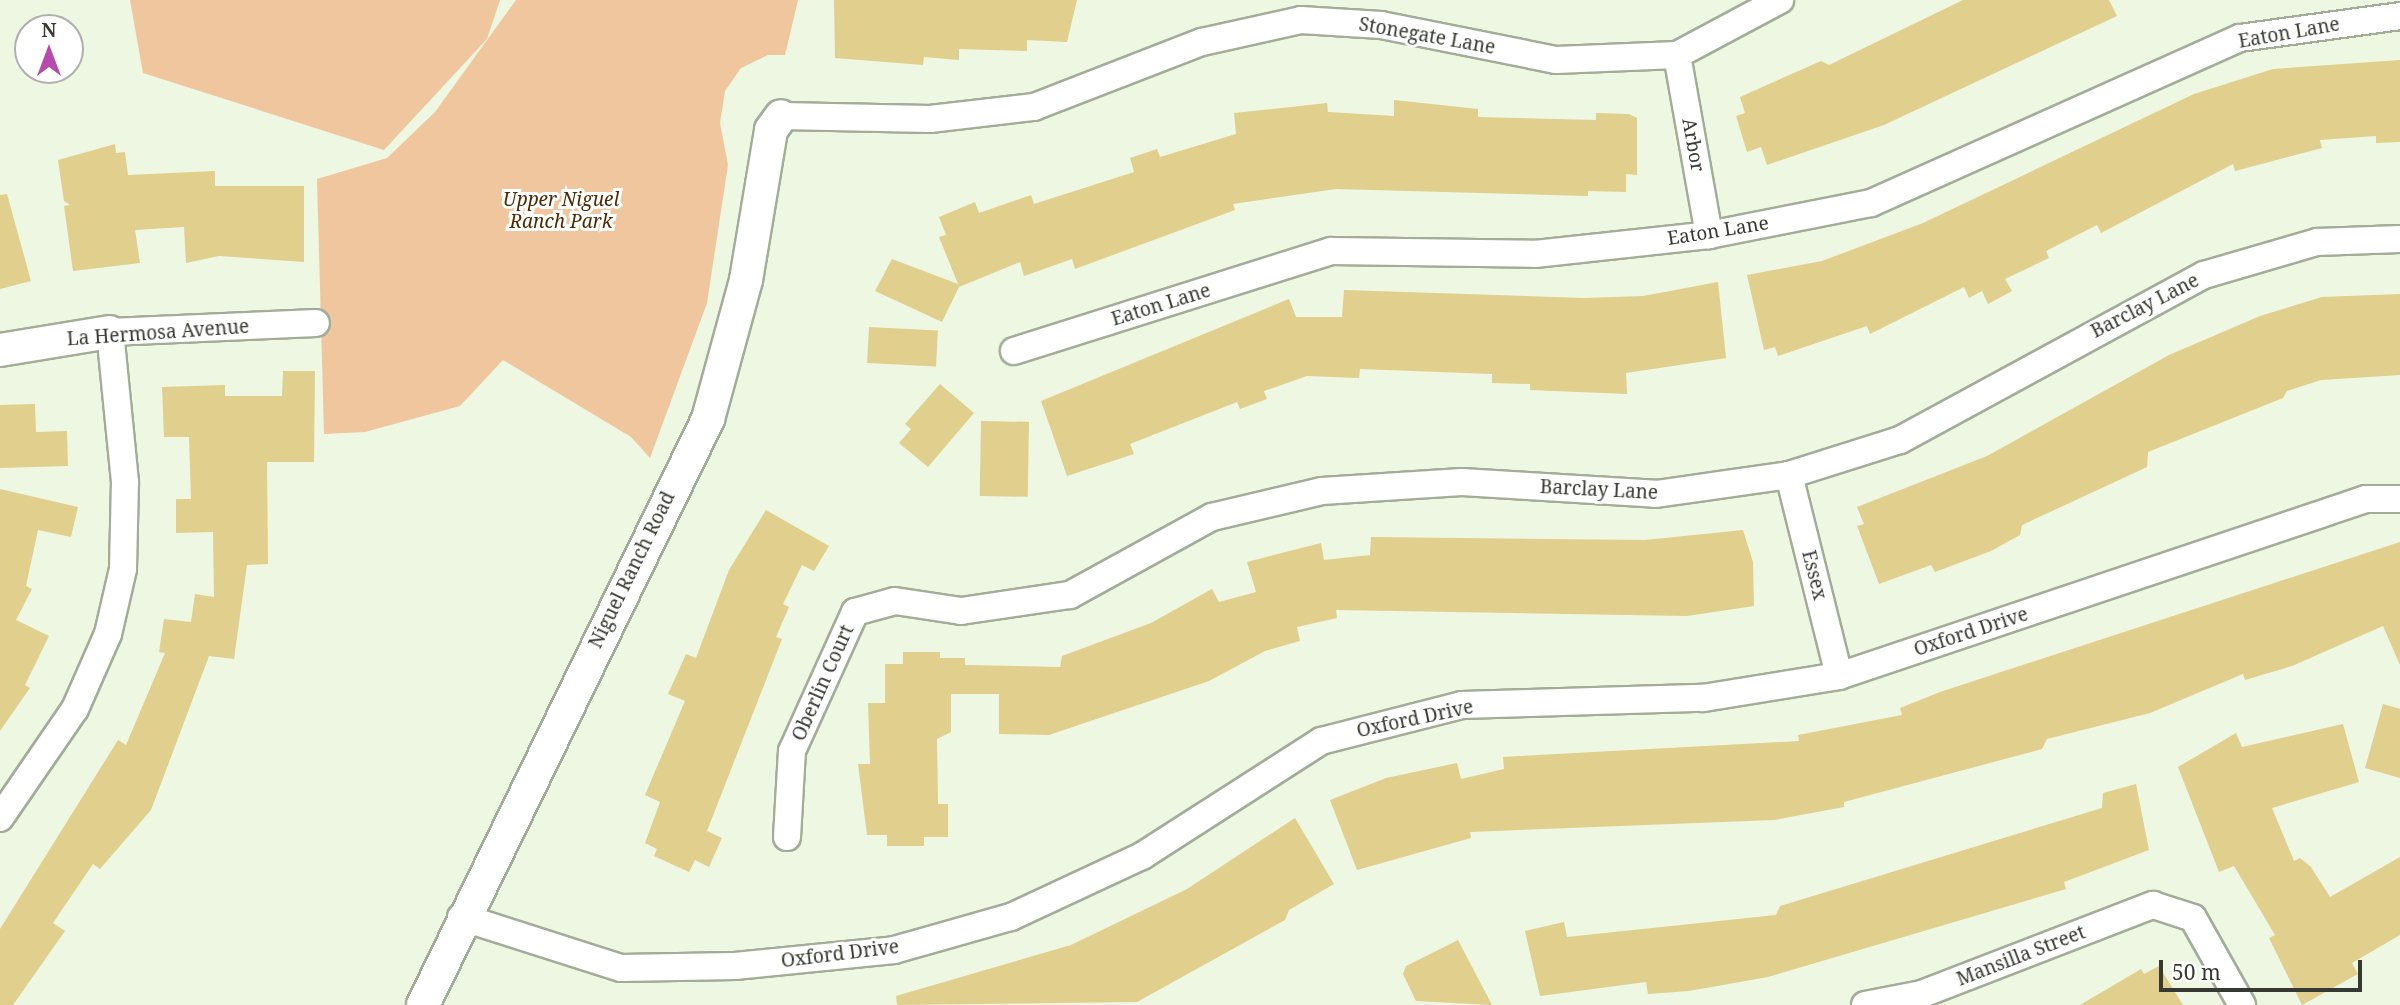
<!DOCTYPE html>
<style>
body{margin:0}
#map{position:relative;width:2400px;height:1005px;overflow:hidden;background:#edf7e2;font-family:"Noto Serif",serif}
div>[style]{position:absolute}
.green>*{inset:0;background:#f0c69e}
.building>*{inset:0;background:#e0cf8d;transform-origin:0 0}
.roads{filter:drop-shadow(2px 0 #a3ac98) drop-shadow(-2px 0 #a3ac98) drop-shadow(0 2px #a3ac98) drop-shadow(0 -2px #a3ac98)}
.minor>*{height:26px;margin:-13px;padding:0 13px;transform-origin:13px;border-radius:13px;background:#fff}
.tertiary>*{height:32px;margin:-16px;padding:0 16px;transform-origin:16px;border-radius:16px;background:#fff}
span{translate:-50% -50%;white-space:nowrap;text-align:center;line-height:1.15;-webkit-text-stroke:6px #fff;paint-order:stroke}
.street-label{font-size:19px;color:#373a32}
.park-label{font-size:19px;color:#4b2b02;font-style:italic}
.north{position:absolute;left:14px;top:14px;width:70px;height:70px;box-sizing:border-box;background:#fff;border:2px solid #afb0ad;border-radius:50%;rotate:0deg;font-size:19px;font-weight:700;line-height:28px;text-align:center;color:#373a32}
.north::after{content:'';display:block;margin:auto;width:24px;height:32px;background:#b64bac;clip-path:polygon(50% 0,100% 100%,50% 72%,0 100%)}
.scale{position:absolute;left:2159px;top:960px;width:203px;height:32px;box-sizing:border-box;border:4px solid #373a32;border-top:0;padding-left:9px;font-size:21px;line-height:24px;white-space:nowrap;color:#373a32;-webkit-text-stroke:5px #fff;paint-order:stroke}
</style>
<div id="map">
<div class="green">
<div style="clip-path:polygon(130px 0,500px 0,487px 39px,384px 150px,143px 73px)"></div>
<div style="clip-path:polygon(516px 0,798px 0,785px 55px,768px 55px,741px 68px,725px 91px,720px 123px,728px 165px,707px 303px,650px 458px,631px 437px,503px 360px,460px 406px,365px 432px,324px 434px,317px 179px,387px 158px,435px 112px)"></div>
</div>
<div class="building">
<div style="clip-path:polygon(834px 0,1077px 0,1067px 42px,1027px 40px,1027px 51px,959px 49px,959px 60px,924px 57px,923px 65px,835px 58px)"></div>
<div style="clip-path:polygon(1963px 0,2109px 0,2117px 16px,1884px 125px,1767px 165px,1761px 147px,1747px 152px,1736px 116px,1745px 113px,1740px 97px,1821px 61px,1829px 65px)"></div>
<div style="clip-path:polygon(2400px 60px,2400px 142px,2376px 143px,2376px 136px,2320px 140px,2322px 148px,2235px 171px,2233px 164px,2101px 233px,2097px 225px,2046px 251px,2049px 258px,2005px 279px,2012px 291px,1988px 304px,1982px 291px,1969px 298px,1964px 287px,1870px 334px,1867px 326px,1778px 356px,1775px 347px,1764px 350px,1747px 275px,1822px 261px,1923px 223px,2194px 94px,2273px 69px)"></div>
<div style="clip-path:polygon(1394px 100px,1478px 109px,1478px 117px,1596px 120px,1596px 113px,1629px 114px,1637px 118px,1637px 175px,1626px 174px,1626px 192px,1588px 191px,1588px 196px,1336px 189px,1233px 204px,1235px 210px,1075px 269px,1072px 259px,1024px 276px,1020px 262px,959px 287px,942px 322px,875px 291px,892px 259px,958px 284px,939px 237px,946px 235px,939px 217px,975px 202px,979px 213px,1031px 195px,1034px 204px,1134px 172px,1130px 158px,1157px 149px,1160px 157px,1236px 134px,1234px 113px,1327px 103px,1328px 112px,1394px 116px)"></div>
<div style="clip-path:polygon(115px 144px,116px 153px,125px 152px,128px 175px,215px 171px,215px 186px,304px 186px,304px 262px,219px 256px,186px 263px,184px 227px,135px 230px,140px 263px,73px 271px,64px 206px,70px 205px,64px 201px,58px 160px)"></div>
<div style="clip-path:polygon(7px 194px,31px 281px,0 289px,0 195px)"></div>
<div style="clip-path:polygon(1718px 282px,1726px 358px,1626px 373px,1627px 394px,1530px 390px,1530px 384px,1492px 383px,1492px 374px,1360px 369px,1359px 378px,1307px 376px,1264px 391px,1267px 399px,1240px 409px,1237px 402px,1130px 444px,1134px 454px,1067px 476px,1041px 401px,1289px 299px,1296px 317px,1342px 317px,1344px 290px,1583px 298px,1643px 296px)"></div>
<div style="clip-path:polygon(2400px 294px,2400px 375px,2321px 380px,2287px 391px,2283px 398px,2148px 452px,2147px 467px,2022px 525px,2020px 535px,1991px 551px,1935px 572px,1931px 565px,1879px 584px,1857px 526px,1864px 524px,1857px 507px,1987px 456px,2169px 355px,2260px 316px,2322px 297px)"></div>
<div style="left:869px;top:327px;width:69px;height:36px;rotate:3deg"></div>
<div style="clip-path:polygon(283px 371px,315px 371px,314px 462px,267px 462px,268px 564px,247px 565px,234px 659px,209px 656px,151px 810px,100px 869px,93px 864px,53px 923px,65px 931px,13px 1005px,0 1005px,0 929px,118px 740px,126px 745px,165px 653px,159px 652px,164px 619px,191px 622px,195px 594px,214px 597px,213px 532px,176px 533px,176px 499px,191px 499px,189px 437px,164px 437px,162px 387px,225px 385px,225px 396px,282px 396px)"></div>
<div style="clip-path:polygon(940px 384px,974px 413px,928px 467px,899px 443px,911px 429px,905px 424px)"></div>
<div style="clip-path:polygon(35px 404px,36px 432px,67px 431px,68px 466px,0 468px,0 405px)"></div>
<div style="left:981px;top:421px;width:48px;height:75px;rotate:1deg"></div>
<div style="clip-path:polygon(0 489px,78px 507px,71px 537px,38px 530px,26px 586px,32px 589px,16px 620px,49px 636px,25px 685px,30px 688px,0 731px)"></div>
<div style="clip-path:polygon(766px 510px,829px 546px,814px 571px,802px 565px,783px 604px,789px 607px,776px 637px,782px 639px,707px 831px,722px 838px,709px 867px,695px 860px,689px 872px,654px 856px,657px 849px,645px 843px,660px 802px,645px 795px,685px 701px,668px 694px,686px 654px,696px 658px,729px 570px)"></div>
<div style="clip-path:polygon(1743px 530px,1753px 562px,1754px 606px,1687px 616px,1336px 610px,1337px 618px,1297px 627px,1300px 641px,1265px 651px,1209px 681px,1049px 735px,999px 734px,999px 694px,951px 694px,951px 732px,937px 739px,938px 804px,948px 804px,948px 837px,924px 837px,924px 846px,887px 846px,887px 835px,867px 835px,858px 764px,870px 764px,868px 703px,885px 703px,885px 664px,903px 664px,903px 652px,940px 652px,940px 658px,965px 658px,965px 665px,1060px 667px,1062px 656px,1151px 623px,1212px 589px,1219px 602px,1256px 592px,1247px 562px,1321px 543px,1324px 560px,1370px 555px,1371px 537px,1645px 540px)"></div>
<div style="clip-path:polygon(2400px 542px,2400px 665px,2383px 626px,2292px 666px,2245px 680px,2243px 674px,2150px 713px,2047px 739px,2042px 749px,1844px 802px,1844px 807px,1774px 820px,1470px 832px,1471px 838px,1357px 870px,1330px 800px,1386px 778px,1457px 763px,1461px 779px,1504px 769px,1503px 757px,1799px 741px,1798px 735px,1902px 715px,1900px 708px,1940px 692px)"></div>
<div style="clip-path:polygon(2383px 704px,2400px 709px,2400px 778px,2365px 768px)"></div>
<div style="clip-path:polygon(2343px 724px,2359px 782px,2272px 808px,2294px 861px,2300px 858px,2311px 867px,2330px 897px,2400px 857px,2400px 935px,2352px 963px,2358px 974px,2302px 1005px,2269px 938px,2275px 935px,2234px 866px,2219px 872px,2178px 767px,2236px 733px,2242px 747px)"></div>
<div style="clip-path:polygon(2136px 784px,2149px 850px,2064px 882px,2066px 889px,1768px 977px,1689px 991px,1648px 994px,1646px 982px,1540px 996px,1525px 931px,1564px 922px,1567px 937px,1776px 915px,1780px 906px,2102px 808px,2103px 793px)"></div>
<div style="clip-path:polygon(1295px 818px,1334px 884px,1289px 910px,1285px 920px,1137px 1002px,897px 1005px,896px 996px,1071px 945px,1187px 889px)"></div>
<div style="clip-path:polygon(1458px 940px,1492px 1005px,1416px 1001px,1403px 974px,1406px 966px)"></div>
<div style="clip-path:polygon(2159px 966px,2183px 1005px,2080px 1005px,2141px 969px,2144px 974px)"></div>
</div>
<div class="roads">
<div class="minor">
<div style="left:1677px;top:55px;width:183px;rotate:79.9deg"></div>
<div style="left:781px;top:116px;width:149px;rotate:1.2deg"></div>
<div style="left:930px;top:119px;width:105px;rotate:-6.6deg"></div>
<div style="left:1034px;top:107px;width:180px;rotate:-21.2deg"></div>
<div style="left:1202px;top:42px;width:101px;rotate:-12.5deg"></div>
<div style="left:1301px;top:20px;width:80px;rotate:3.6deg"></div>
<div style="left:1381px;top:25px;width:178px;rotate:11.3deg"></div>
<div style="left:1556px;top:60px;width:121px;rotate:-2.4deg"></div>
<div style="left:1677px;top:55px;width:117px;rotate:-28.1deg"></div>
<div style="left:1014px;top:351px;width:332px;rotate:-17.5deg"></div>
<div style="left:1331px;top:251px;width:204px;rotate:0.8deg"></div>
<div style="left:1535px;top:254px;width:175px;rotate:-6.2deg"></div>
<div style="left:1709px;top:235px;width:165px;rotate:-11.2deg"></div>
<div style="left:1871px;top:203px;width:404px;rotate:-24.1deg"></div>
<div style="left:2240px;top:38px;width:162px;rotate:-7.8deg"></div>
<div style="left:1789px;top:475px;width:207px;rotate:76deg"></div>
<div style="left:0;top:818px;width:132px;rotate:-55.5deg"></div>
<div style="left:75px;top:709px;width:82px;rotate:-66.3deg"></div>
<div style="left:108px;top:634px;width:67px;rotate:-77deg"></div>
<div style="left:123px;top:569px;width:87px;rotate:-88.7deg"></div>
<div style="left:125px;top:482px;width:151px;rotate:-95.7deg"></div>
<div style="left:110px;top:332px;width:206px;rotate:-2.5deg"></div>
<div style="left:787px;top:837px;width:86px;rotate:-86.7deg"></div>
<div style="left:792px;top:751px;width:153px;rotate:-65.6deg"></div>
<div style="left:855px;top:612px;width:41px;rotate:-15.4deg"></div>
<div style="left:895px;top:601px;width:67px;rotate:8.6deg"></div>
<div style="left:961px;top:611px;width:110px;rotate:-8.4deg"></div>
<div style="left:1070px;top:595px;width:162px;rotate:-28.8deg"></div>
<div style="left:1212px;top:517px;width:113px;rotate:-13.3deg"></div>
<div style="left:1322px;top:491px;width:140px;rotate:-3.7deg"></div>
<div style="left:1462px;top:482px;width:194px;rotate:3.5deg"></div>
<div style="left:1656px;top:494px;width:134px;rotate:-8.1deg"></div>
<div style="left:1789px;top:475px;width:116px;rotate:-17.5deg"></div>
<div style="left:1900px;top:440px;width:346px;rotate:-28.5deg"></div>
<div style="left:2204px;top:275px;width:118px;rotate:-16.3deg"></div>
<div style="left:2317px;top:242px;width:83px;rotate:-2.1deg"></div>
<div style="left:461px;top:917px;width:168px;rotate:17.7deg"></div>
<div style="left:621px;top:968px;width:114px;rotate:-1deg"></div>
<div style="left:735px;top:966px;width:160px;rotate:-5.7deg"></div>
<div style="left:894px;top:950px;width:122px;rotate:-15.8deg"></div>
<div style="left:1011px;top:917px;width:145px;rotate:-25deg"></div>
<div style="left:1142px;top:856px;width:213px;rotate:-32.7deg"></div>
<div style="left:1321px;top:741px;width:146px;rotate:-14.3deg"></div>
<div style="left:1462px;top:705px;width:241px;rotate:-1.7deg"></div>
<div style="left:1703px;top:698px;width:138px;rotate:-9.2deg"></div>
<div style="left:1839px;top:676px;width:556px;rotate:-18.57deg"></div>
<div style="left:2366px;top:499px;width:34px"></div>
<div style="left:1865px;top:1005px;width:58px;rotate:-10.9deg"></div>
<div style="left:1922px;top:994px;width:248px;rotate:-21.1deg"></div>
<div style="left:2153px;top:905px;width:42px;rotate:18deg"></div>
<div style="left:2193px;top:918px;width:100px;rotate:60.6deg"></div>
</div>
<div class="tertiary">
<div style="left:0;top:350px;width:111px;rotate:-9.3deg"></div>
<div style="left:423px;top:1005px;width:652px;rotate:-64.06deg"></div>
<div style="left:708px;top:419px;width:144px;rotate:-74.7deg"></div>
<div style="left:746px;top:280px;width:152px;rotate:-80.5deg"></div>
<div style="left:771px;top:130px;width:17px;rotate:-54deg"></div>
</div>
</div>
<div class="street-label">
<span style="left:2289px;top:33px;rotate:-10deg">Eaton Lane</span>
<span style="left:1427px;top:36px;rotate:10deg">Stonegate Lane</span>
<span style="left:1693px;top:145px;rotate:80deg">Arbor</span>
<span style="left:1718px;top:231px;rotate:-9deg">Eaton Lane</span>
<span style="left:1161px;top:305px;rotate:-17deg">Eaton Lane</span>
<span style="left:2145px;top:306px;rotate:-27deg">Barclay Lane</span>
<span style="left:158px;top:333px;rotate:-4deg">La Hermosa Avenue</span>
<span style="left:1599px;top:490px;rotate:3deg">Barclay Lane</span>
<span style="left:632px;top:570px;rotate:-64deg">Niguel Ranch Road</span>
<span style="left:1814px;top:575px;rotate:76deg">Essex</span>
<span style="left:1971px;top:632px;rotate:-18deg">Oxford Drive</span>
<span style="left:823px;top:683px;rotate:-66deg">Oberlin Court</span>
<span style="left:1415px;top:719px;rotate:-12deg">Oxford Drive</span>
<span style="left:840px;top:954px;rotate:-7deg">Oxford Drive</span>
<span style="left:2021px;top:956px;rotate:-21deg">Mansilla Street</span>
</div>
<div class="park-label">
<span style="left:561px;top:211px">Upper Niguel<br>Ranch Park</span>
</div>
<div class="north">N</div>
<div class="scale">50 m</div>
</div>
